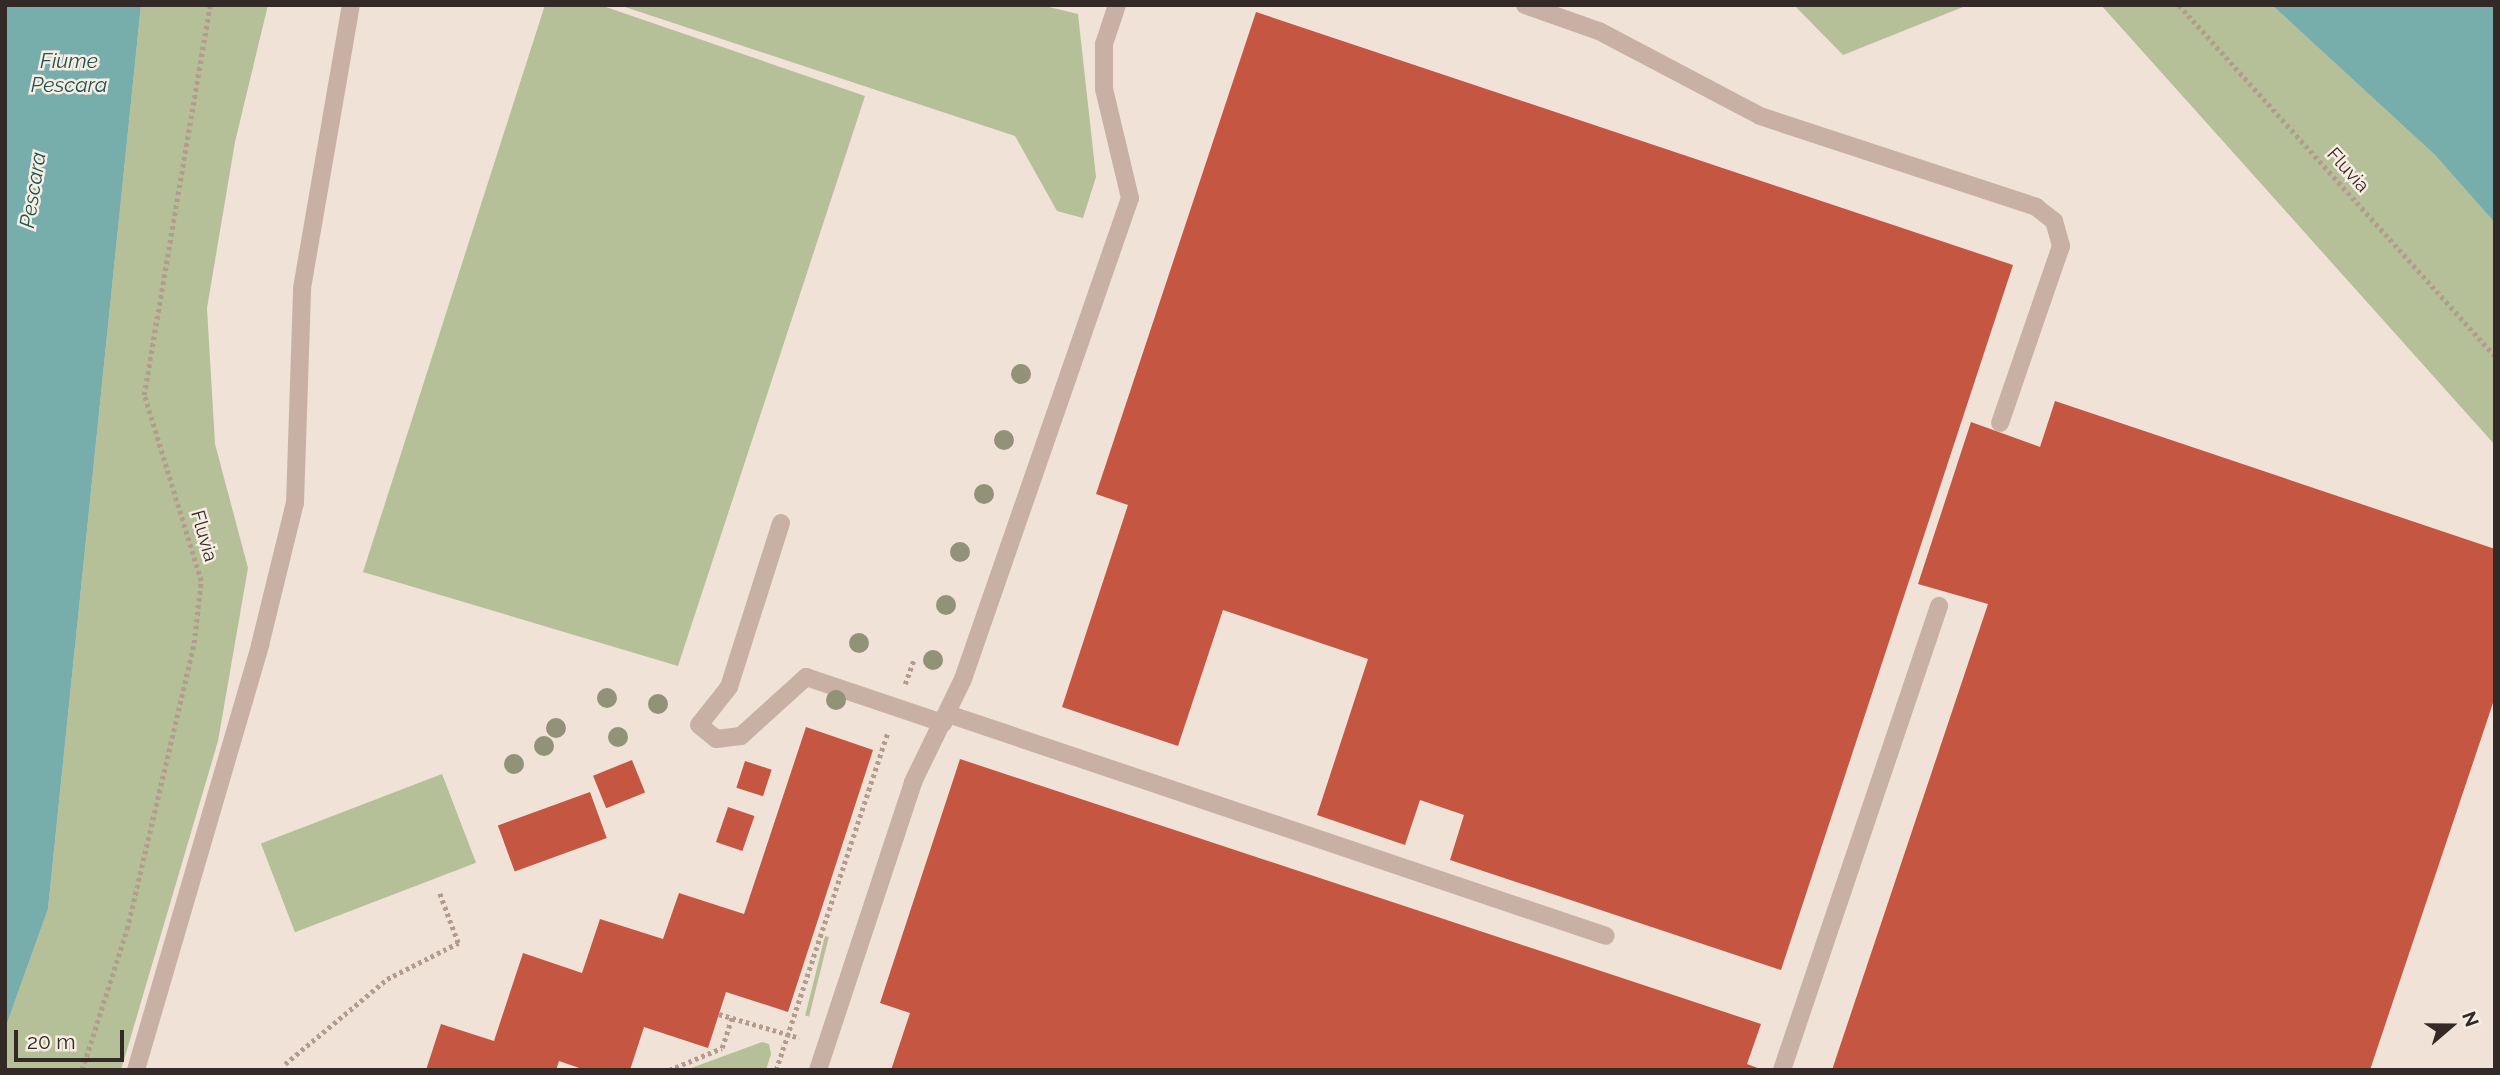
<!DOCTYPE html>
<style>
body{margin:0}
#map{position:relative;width:2500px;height:1075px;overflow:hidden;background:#f0e2d7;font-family:Raleway,sans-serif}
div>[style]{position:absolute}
.green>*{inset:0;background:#b5bf98;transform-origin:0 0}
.water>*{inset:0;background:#77adaa}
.building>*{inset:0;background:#c45642;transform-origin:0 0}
.path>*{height:4.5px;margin-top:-2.25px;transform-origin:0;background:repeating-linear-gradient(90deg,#b39b8e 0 3.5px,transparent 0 7px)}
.service>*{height:18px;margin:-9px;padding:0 9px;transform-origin:9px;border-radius:9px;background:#c8b1a4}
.trees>*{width:20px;height:20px;margin:-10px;border-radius:50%;background:#929278}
span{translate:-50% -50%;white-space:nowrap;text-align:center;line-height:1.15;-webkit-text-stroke:5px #f8ede3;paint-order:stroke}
.street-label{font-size:19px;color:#332926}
.water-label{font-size:21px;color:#1c5452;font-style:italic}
.frame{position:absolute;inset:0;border:7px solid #332926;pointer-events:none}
.north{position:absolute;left:2416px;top:991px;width:70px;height:70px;-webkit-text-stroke:5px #f8ede3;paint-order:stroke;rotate:70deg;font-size:19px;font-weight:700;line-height:28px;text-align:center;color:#332926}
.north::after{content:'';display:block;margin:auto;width:24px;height:32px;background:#332926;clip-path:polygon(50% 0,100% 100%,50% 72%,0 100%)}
.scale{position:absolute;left:14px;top:1030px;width:110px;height:32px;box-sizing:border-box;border:4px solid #332926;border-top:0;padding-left:9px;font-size:21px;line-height:24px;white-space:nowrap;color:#332926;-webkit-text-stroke:5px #f8ede3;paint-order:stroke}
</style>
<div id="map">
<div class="green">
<div style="clip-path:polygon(141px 5px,268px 5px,235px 142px,207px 308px,215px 444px,248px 568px,218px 741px,121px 1070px,5px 1070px,5px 1029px,48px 909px)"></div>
<div style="clip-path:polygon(545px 5px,600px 5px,865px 96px,678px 666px,363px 572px)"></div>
<div style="clip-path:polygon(619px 5px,1041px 5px,1078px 14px,1096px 177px,1083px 218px,1057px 211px,1015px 136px)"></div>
<div style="clip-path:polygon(1794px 5px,1968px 5px,1843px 55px)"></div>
<div style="clip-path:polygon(2101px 5px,2272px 5px,2435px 155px,2495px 223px,2495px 445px)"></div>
<div style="left:442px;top:774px;width:95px;height:194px;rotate:69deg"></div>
<div style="left:825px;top:936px;width:4px;height:82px;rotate:14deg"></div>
<div style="clip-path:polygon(762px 1042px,769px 1044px,771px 1054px,766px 1070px,686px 1070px)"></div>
</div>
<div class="water">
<div style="clip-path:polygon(5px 5px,141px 5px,48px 909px,5px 1029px)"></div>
<div style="clip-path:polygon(2272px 5px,2495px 5px,2495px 223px,2435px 155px)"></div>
</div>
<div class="building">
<div style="clip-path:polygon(1256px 12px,2013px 265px,1781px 970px,1450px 860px,1464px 815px,1420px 800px,1405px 845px,1317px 815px,1368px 659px,1223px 610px,1178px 746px,1062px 707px,1128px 505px,1096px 494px)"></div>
<div style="clip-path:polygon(2055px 401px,2495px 549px,2495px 697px,2370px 1070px,1832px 1070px,1988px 604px,1918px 584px,1971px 422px,2040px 447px)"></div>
<div style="clip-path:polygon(806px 727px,873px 750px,788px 1012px,726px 992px,708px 1048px,644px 1027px,630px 1070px,585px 1070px,559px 1061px,556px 1070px,426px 1070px,441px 1024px,494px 1041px,523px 953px,582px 973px,600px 919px,663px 939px,679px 893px,744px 914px)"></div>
<div style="clip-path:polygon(960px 759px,1761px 1024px,1747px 1064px,1763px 1070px,891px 1070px,910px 1013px,880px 1003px)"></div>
<div style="left:632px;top:760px;width:35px;height:42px;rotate:68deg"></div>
<div style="left:745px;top:761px;width:28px;height:28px;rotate:18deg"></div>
<div style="left:590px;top:792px;width:49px;height:98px;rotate:70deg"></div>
<div style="left:728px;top:807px;width:28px;height:37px;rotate:19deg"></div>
</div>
<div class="path">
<div style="left:2179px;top:5px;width:472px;rotate:48deg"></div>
<div style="left:905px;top:684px;width:27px;rotate:-70deg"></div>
<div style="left:719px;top:1014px;width:84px;rotate:16.5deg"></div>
<div style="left:285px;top:1064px;width:133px;rotate:-39.8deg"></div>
<div style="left:387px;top:979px;width:80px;rotate:-26.9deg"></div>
<div style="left:458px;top:943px;width:54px;rotate:-110.4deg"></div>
<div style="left:82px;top:1070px;width:148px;rotate:-72.3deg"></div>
<div style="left:127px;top:929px;width:294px;rotate:-76.8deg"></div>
<div style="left:194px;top:643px;width:62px;rotate:-83.6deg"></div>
<div style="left:201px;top:581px;width:195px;rotate:-107deg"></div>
<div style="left:144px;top:395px;width:396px;rotate:-80.4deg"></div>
<div style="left:669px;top:1070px;width:57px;rotate:-22.5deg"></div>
<div style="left:722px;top:1048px;width:33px;rotate:-72deg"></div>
<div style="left:776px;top:1070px;width:356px;rotate:-71.7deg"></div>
</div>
<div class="service">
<div style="left:1525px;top:5px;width:78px;rotate:19.4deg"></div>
<div style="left:1599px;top:31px;width:182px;rotate:27.8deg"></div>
<div style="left:1760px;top:116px;width:291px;rotate:18.2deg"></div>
<div style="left:2036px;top:207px;width:23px;rotate:38deg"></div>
<div style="left:2054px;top:221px;width:26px;rotate:74deg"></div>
<div style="left:2061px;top:246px;width:187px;rotate:109deg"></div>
<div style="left:781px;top:523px;width:172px;rotate:107.6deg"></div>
<div style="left:729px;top:687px;width:48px;rotate:128.3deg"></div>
<div style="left:699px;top:725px;width:22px;rotate:39deg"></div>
<div style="left:716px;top:739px;width:25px;rotate:-7deg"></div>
<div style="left:741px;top:736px;width:88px;rotate:-42.2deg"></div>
<div style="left:806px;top:677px;width:145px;rotate:18.6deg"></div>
<div style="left:948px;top:714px;width:694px;rotate:18.64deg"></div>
<div style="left:136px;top:1070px;width:443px;rotate:-73.7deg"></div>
<div style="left:260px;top:645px;width:146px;rotate:-76.2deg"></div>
<div style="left:295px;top:503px;width:215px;rotate:-88.1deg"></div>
<div style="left:302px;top:288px;width:287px;rotate:-80.2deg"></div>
<div style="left:818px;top:1070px;width:303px;rotate:-71.7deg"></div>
<div style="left:913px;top:782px;width:114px;rotate:-64.1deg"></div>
<div style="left:963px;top:679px;width:509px;rotate:-70.85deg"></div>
<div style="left:1130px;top:198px;width:112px;rotate:-103.4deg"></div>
<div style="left:1104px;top:89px;width:45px;rotate:-90deg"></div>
<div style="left:1104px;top:44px;width:41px;rotate:-71.6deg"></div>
<div style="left:1782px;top:1070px;width:490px;rotate:-71.3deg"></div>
</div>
<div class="trees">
<div style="left:1021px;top:374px"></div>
<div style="left:1004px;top:440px"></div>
<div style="left:984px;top:494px"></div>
<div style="left:960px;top:552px"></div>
<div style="left:946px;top:605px"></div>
<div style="left:859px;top:643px"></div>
<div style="left:933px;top:660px"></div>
<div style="left:607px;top:698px"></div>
<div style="left:836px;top:700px"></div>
<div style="left:658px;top:704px"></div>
<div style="left:556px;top:728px"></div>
<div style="left:618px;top:737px"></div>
<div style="left:544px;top:746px"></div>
<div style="left:514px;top:764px"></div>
</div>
<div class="street-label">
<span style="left:2348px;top:170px;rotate:48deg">Fluvia</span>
<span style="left:204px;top:536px;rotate:74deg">Fluvia</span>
</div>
<div class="water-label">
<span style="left:69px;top:73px">Fiume<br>Pescara</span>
<span style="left:33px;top:190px;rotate:-81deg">Pescara</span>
</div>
<div class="frame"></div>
<div class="north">N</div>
<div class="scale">20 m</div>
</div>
